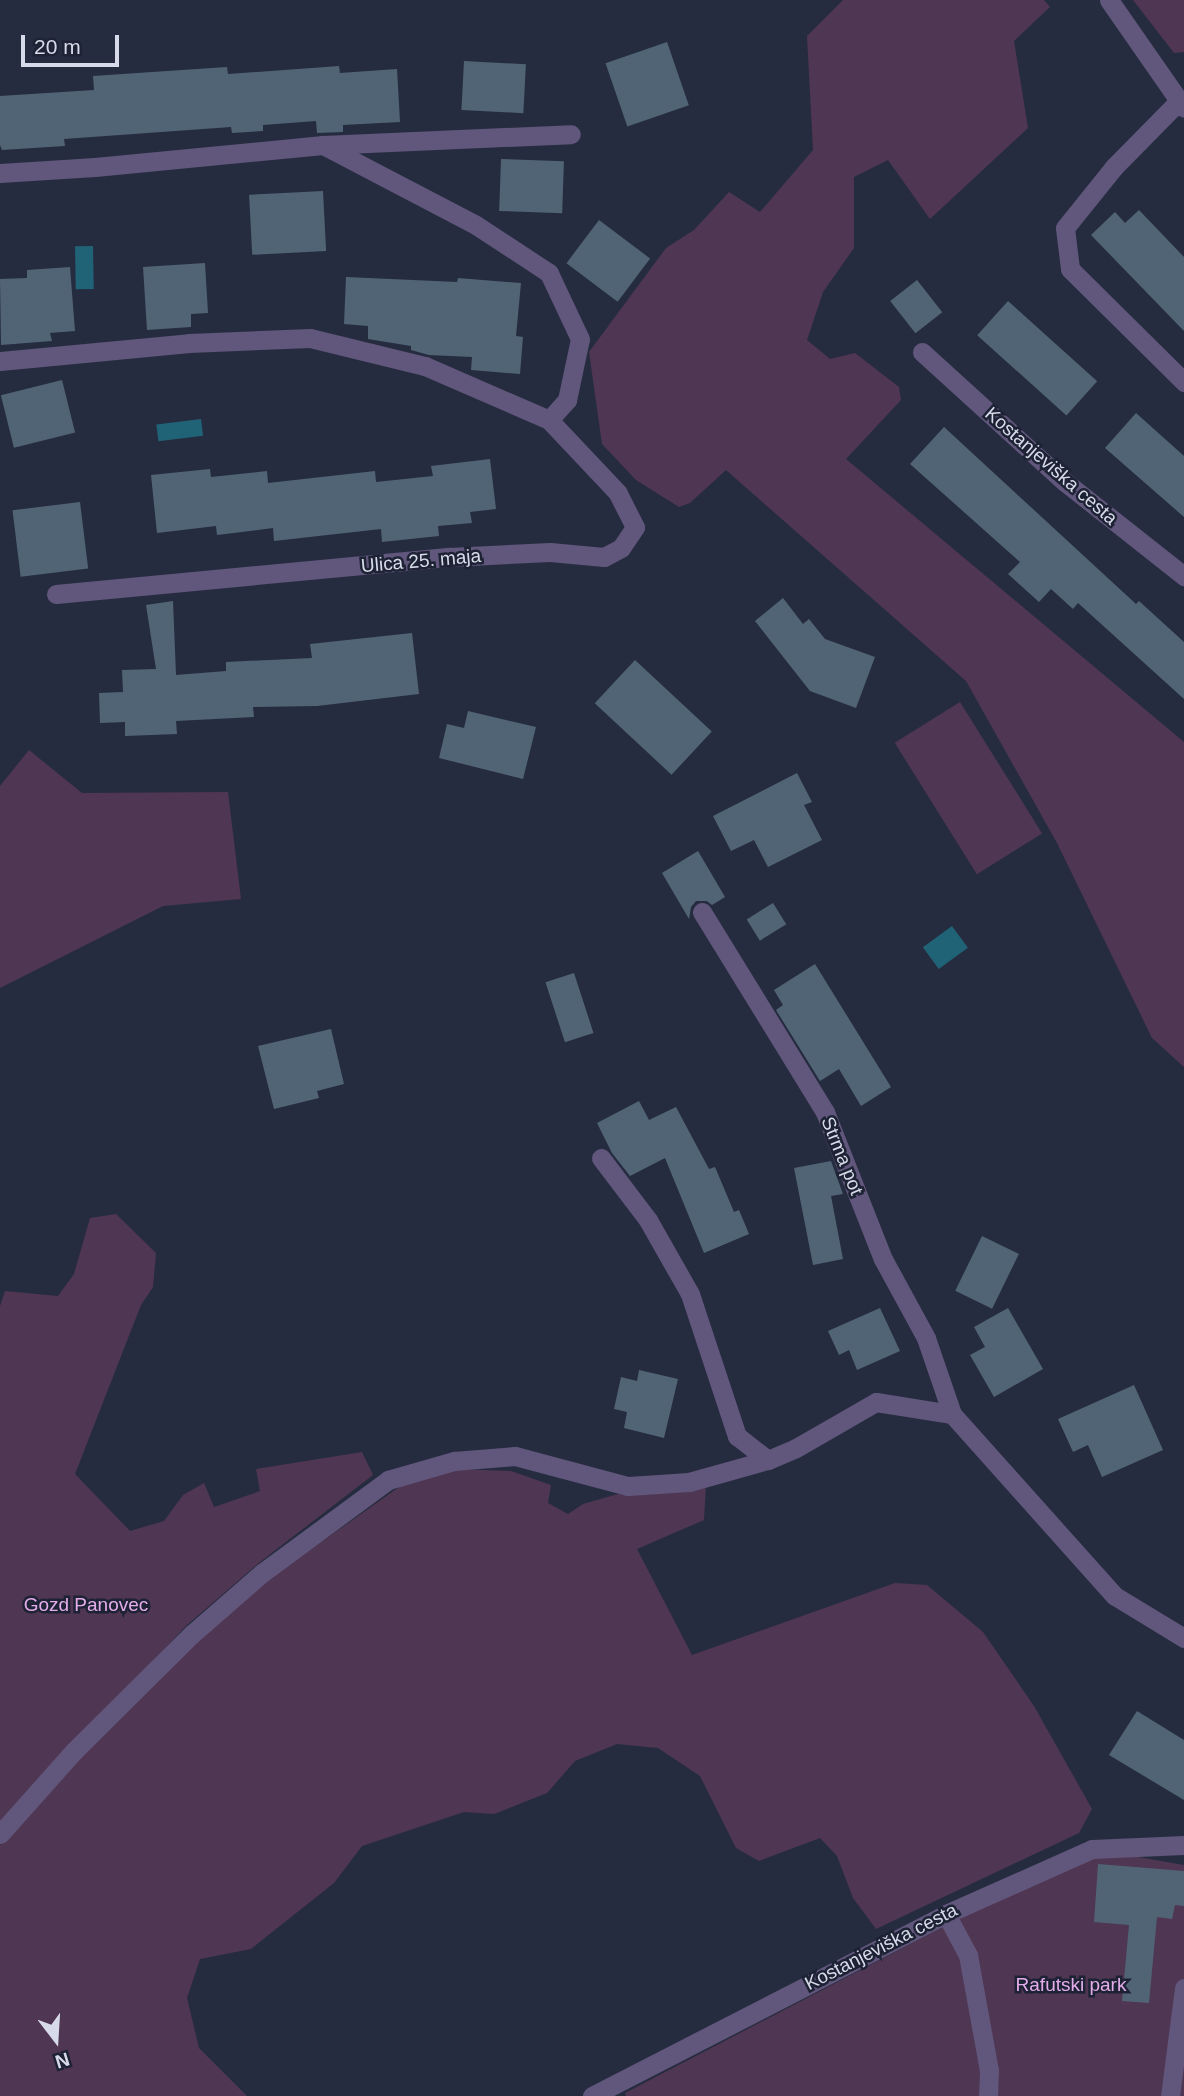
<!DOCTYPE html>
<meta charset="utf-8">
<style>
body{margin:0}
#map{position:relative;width:1184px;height:2096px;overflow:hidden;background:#262c40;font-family:Helvetica,sans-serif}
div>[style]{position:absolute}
.green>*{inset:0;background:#4f3652;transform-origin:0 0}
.water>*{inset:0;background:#206276;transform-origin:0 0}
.building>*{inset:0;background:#516476;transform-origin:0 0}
.service>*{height:19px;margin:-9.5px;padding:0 9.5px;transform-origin:9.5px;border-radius:9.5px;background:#61567b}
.minor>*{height:19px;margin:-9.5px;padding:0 9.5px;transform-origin:9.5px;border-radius:9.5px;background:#61567b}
.tertiary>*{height:19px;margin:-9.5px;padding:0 9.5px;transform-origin:9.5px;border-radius:9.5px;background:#61567b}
span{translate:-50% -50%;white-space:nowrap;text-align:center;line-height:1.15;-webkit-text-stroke:5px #1d2235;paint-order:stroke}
.street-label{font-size:19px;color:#d7dbe9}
.park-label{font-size:19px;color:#e4adea}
.north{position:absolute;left:21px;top:2005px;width:70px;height:70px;-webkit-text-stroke:5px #1d2235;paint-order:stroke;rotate:163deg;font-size:19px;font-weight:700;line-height:28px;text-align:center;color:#d7dbe9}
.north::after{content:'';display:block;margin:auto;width:24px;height:32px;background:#d7dbe9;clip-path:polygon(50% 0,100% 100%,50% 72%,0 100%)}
.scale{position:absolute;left:21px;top:35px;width:98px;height:32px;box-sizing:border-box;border:4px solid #d7dbe9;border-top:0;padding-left:9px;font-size:21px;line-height:24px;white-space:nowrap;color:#d7dbe9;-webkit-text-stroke:5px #1d2235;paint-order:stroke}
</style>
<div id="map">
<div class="green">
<div style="clip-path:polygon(843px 0,1044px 0,1050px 7px,1014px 41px,1028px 128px,930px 219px,888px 160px,854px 177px,854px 248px,823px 292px,807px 340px,830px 359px,855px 353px,899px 387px,901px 400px,846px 459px,1184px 742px,1184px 1067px,1152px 1038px,1057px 843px,966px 681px,726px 470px,690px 503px,679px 507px,636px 480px,602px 444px,589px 352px,666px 248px,694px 230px,729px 192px,760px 212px,813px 150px,807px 36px)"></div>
<div style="clip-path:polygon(1133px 0,1184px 0,1184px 52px,1174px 53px)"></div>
<div style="left:960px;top:702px;width:155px;height:77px;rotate:58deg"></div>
<div style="clip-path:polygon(29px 750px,82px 793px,228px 792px,241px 899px,163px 906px,0 988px,0 786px)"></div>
<div style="clip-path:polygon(116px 1214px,156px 1253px,153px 1287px,141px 1305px,75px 1474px,130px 1531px,164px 1521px,183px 1495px,204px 1483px,214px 1507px,260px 1491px,256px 1469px,362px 1452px,373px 1475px,260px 1562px,187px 1625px,0 1822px,0 1306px,5px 1291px,58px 1296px,74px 1274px,90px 1218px)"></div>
<div style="clip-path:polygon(456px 1469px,511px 1471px,551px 1485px,548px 1503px,568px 1514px,583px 1504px,625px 1492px,706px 1484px,704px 1520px,637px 1549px,692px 1655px,895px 1583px,927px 1585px,983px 1632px,1034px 1706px,1092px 1809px,1079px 1833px,876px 1929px,853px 1898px,837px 1856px,820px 1838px,759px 1861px,736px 1848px,700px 1776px,658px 1748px,617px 1744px,575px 1761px,547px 1793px,494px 1814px,464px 1812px,362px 1846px,334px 1883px,251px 1949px,200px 1959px,187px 1998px,199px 2048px,247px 2096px,0 2096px,0 1845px,78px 1759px,242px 1598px,402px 1485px)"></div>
<div style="clip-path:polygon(1092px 1849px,1184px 1865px,1184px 2096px,626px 2096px,625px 2093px)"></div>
</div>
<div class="water">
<div style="left:93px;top:246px;width:43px;height:18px;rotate:89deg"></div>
<div style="left:201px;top:419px;width:17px;height:45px;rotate:83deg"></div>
<div style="left:952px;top:926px;width:27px;height:36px;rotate:54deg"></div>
</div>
<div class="building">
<div style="left:667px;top:42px;width:67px;height:65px;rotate:71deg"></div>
<div style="left:464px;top:61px;width:62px;height:49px;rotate:3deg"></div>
<div style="clip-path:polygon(339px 66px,340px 73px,397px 69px,400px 122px,343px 125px,343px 132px,317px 133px,316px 121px,263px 125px,263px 131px,232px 133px,231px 127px,64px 139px,65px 146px,2px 150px,0 145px,0 96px,94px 90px,93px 76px,227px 67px,228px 74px)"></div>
<div style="left:501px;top:159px;width:63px;height:52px;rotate:2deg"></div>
<div style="left:323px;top:191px;width:60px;height:74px;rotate:87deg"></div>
<div style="clip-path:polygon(1139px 210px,1184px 257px,1184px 331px,1091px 235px,1115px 212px,1125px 223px)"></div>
<div style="left:599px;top:220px;width:64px;height:54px;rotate:37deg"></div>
<div style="clip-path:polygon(205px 263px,208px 313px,191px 314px,191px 327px,147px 330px,143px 267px)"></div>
<div style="clip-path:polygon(70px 267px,75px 331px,50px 333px,52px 341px,1px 345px,0 279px,27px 278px,27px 270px)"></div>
<div style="clip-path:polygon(346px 277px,457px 282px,458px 278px,521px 283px,516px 336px,523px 337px,520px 374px,471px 370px,472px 357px,429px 355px,411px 350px,411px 346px,368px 339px,368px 326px,344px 324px)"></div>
<div style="left:917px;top:280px;width:41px;height:34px;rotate:52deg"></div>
<div style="left:1008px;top:301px;width:120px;height:46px;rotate:42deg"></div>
<div style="left:62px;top:380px;width:54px;height:63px;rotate:76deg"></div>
<div style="clip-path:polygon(1136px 413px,1184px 456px,1184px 517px,1105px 448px)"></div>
<div style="clip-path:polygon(944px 427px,1136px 604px,1139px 601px,1184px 642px,1184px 699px,1078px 603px,1073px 609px,1051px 589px,1039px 602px,1008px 574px,1020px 562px,910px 464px)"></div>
<div style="clip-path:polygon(490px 459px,496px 509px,470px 512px,472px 523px,438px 526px,439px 536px,382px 542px,381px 529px,274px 541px,273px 528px,217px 535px,216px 526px,157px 533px,151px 475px,210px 469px,211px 477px,267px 471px,268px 483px,375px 471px,376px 482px,433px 476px,431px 466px)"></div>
<div style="left:80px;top:502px;width:67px;height:68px;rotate:83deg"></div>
<div style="clip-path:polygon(783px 598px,803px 624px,809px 619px,825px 639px,875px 657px,856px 708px,810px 691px,755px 621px)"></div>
<div style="clip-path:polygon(173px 601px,176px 675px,226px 671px,226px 662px,312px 658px,310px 644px,412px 633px,419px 694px,317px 706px,253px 707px,254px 717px,176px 721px,177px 734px,125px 736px,125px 722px,100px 723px,99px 693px,123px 692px,122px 670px,156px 669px,146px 605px)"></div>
<div style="left:635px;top:660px;width:105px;height:59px;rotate:43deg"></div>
<div style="clip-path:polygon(468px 711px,536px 727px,523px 779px,439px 758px,447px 724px,464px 728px)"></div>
<div style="clip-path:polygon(797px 773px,812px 802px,804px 805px,822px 840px,768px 867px,754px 840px,731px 851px,713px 816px)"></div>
<div style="clip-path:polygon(698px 851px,725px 897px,712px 905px,707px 901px,696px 901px,691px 907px,689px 919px,662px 873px)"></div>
<div style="left:773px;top:903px;width:25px;height:31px;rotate:58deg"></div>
<div style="clip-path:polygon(815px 964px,891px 1087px,861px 1106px,839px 1069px,820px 1081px,776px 1010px,783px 1005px,774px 990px)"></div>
<div style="left:574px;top:973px;width:63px;height:30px;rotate:72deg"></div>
<div style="clip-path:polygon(331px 1029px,344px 1084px,317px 1091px,319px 1098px,274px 1109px,258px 1046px)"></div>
<div style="clip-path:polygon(639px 1101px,649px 1120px,676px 1107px,709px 1169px,715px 1167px,734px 1212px,739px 1210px,749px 1234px,704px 1253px,665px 1158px,630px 1176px,612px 1153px,597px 1123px)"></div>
<div style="clip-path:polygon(831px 1161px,843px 1194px,831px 1196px,843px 1259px,813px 1265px,794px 1168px)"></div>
<div style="left:982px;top:1236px;width:41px;height:61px;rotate:26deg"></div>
<div style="clip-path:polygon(880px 1308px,900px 1351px,857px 1370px,849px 1350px,839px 1355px,828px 1331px)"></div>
<div style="clip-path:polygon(1008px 1308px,1043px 1369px,994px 1397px,970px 1355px,985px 1347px,974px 1327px)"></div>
<div style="clip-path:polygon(639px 1370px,678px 1379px,664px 1438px,624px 1428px,627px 1412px,614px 1409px,621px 1377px,637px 1381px)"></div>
<div style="clip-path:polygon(1134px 1385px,1163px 1450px,1102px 1477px,1088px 1445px,1073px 1452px,1058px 1419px)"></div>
<div style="clip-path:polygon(1137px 1711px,1184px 1740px,1184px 1800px,1109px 1755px)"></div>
<div style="clip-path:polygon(1098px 1864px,1184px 1871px,1184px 1906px,1175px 1905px,1172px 1919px,1157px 1917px,1149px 2003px,1122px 2001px,1129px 1925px,1094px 1922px)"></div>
</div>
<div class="service">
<div style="left:601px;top:1158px;width:78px;rotate:52.8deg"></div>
<div style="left:648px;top:1220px;width:85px;rotate:60.4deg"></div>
<div style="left:690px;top:1294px;width:150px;rotate:71.7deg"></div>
<div style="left:737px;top:1436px;width:39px;rotate:38deg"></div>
<div style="left:0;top:1834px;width:111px;rotate:-48.3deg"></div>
<div style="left:74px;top:1751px;width:166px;rotate:-44.8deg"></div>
<div style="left:192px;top:1634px;width:93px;rotate:-41.1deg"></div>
<div style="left:262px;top:1573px;width:157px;rotate:-36.4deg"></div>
<div style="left:388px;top:1480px;width:69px;rotate:-16.1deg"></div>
<div style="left:454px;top:1461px;width:61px;rotate:-4.7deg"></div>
<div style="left:515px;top:1456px;width:117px;rotate:14.9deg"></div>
<div style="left:946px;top:1914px;width:47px;rotate:61.8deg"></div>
<div style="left:968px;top:1955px;width:117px;rotate:79.7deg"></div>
<div style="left:989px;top:2070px;width:26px;rotate:92deg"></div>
<div style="left:1170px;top:2096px;width:109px;rotate:-82.6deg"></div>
</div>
<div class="minor">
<div style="left:1179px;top:101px;width:93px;rotate:134.6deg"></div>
<div style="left:1114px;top:167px;width:78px;rotate:128.8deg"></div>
<div style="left:1065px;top:228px;width:41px;rotate:83deg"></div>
<div style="left:1070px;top:269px;width:161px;rotate:44.7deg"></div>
<div style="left:0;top:173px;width:95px;rotate:-3.6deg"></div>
<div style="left:95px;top:167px;width:229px;rotate:-5.5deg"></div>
<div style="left:323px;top:145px;width:248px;rotate:-2.5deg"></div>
<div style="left:922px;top:352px;width:193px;rotate:42.3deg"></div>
<div style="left:1065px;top:482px;width:152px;rotate:38.3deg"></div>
<div style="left:0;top:361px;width:190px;rotate:-5.4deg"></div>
<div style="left:189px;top:343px;width:121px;rotate:-2.4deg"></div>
<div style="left:310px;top:338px;width:118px;rotate:13.7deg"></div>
<div style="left:425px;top:366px;width:135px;rotate:23.5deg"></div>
<div style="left:549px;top:420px;width:27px;rotate:-48deg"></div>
<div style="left:567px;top:400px;width:62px;rotate:-78deg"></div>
<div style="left:580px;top:339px;width:73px;rotate:-115.2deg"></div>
<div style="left:549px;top:273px;width:87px;rotate:-146.7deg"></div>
<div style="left:476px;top:225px;width:173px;rotate:-152.4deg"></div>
<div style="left:56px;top:594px;width:396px;rotate:-5.4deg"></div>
<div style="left:450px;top:557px;width:100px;rotate:-2.9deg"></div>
<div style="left:550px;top:552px;width:54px;rotate:5.3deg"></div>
<div style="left:604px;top:557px;width:19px;rotate:-28deg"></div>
<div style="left:621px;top:548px;width:25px;rotate:-56deg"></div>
<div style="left:635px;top:527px;width:38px;rotate:-117deg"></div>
<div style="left:618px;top:493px;width:100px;rotate:-133.4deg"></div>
<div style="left:702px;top:912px;width:235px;rotate:58.4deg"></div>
<div style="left:825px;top:1112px;width:158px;rotate:68.5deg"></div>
<div style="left:883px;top:1259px;width:90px;rotate:61.4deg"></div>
<div style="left:926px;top:1338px;width:80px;rotate:71.1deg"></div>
<div style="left:628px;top:1486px;width:61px;rotate:-3.8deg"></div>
<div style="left:689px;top:1482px;width:82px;rotate:-15.6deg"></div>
<div style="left:768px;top:1460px;width:30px;rotate:-23deg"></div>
<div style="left:796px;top:1448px;width:92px;rotate:-29.9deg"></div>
<div style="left:876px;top:1402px;width:77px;rotate:9deg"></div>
<div style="left:952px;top:1414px;width:244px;rotate:48.2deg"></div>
<div style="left:1115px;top:1596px;width:81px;rotate:31.3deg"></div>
</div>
<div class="tertiary">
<div style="left:1109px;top:0;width:131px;rotate:55.2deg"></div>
<div style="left:592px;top:2096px;width:398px;rotate:-27.2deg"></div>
<div style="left:946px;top:1914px;width:160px;rotate:-24deg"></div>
<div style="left:1092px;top:1849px;width:92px;rotate:-2.5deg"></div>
</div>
<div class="street-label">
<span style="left:1051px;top:466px;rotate:41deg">Kostanjeviška cesta</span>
<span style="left:421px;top:561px;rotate:-5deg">Ulica 25. maja</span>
<span style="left:842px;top:1156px;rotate:68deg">Strma pot</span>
<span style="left:881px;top:1947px;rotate:-27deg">Kostanjeviška cesta</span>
</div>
<div class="park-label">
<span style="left:86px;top:1605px">Gozd Panovec</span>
<span style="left:1071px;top:1985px">Rafutski park</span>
</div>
<div class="north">N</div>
<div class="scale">20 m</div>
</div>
